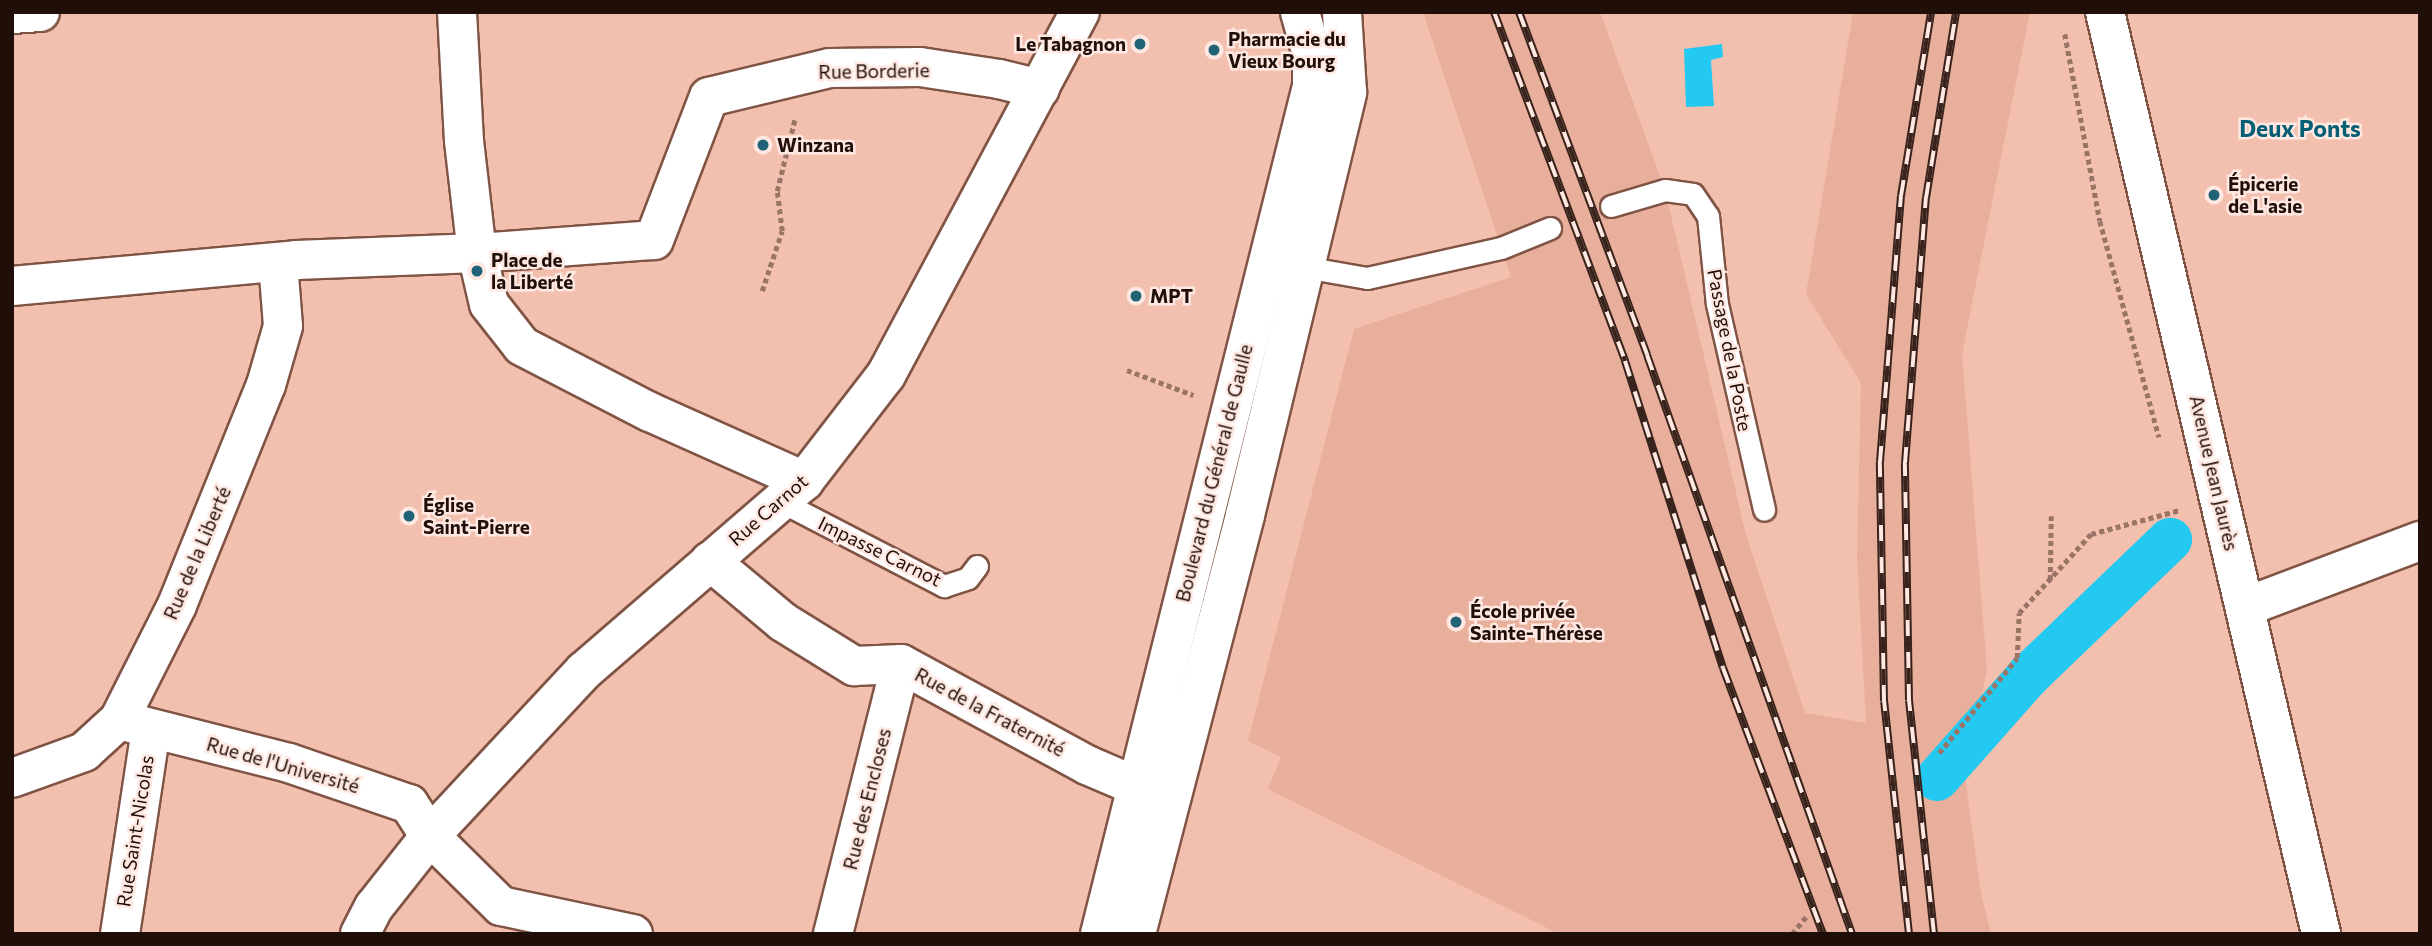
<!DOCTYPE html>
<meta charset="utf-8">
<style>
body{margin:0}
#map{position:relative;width:2432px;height:946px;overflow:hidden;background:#f3bfae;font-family:Commissioner,sans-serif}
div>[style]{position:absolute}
.built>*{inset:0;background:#e8af9c}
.water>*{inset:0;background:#23c9f1}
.canal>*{height:44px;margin:-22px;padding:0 22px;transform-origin:22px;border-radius:22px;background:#23c9f1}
.path>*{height:4.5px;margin-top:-2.25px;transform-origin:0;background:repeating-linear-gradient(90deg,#997467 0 5px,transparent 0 8.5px)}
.roads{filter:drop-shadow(2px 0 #805445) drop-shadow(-2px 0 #805445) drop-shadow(0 2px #805445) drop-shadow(0 -2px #805445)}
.lane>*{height:21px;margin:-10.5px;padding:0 10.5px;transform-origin:10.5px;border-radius:10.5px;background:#fff}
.street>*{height:38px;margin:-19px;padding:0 19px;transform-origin:19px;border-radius:19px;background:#fff}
.secondary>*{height:38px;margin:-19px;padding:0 19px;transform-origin:19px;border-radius:19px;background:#fff}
.primary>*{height:38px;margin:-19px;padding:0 19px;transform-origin:19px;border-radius:19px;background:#fff}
.rail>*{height:8px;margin-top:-4px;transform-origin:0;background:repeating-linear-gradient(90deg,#fee8e1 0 16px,#39241d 0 32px);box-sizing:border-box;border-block:2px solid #39241d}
.dots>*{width:19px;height:19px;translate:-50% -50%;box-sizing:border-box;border:4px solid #fee8e1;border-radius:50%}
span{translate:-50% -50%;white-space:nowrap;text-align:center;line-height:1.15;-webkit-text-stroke:5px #fee8e1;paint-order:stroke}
.poi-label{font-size:19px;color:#200f09;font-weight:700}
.left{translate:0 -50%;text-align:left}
.right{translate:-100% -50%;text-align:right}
.street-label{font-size:19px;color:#200f09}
.quarter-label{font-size:23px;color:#065f74;font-weight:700}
.frame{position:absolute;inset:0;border:14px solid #200f09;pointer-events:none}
</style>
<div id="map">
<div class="built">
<div style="clip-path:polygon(1423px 12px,1600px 12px,1665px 190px,1746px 535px,1805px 713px,1866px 723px,1857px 556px,1861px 383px,1806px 294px,1853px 12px,2030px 12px,1962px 354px,1987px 670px,1965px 776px,1980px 888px,1991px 934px,1559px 934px,1268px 789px,1281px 757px,1248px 741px,1354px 329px,1511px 277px)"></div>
</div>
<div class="water">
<div style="clip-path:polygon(1722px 44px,1723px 57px,1711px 60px,1714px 106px,1686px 107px,1684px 49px)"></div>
</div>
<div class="canal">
<div style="left:1937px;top:779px;width:137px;rotate:-48.5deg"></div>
<div style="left:2028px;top:676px;width:197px;rotate:-43.8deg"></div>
</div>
<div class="path">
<div style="left:2065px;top:34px;width:190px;rotate:79.4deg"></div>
<div style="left:2100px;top:221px;width:224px;rotate:74.7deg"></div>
<div style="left:762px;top:291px;width:63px;rotate:-71.6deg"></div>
<div style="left:782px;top:231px;width:40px;rotate:-97.1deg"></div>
<div style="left:777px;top:191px;width:75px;rotate:-76.1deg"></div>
<div style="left:1127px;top:370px;width:71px;rotate:20.7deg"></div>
<div style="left:2050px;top:580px;width:64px;rotate:-89.1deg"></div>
<div style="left:1939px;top:753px;width:123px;rotate:-50.6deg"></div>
<div style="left:2017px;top:658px;width:45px;rotate:-87.5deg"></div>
<div style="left:2019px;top:613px;width:107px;rotate:-47.7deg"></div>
<div style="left:2091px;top:534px;width:92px;rotate:-15.1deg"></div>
<div style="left:1792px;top:934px;width:22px;rotate:-51deg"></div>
</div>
<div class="roads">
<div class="lane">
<div style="left:1611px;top:206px;width:56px;rotate:-16.5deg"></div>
<div style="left:1665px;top:190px;width:28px;rotate:8deg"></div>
<div style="left:1693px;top:194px;width:27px;rotate:56deg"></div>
<div style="left:1708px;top:216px;width:88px;rotate:84.2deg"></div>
<div style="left:1717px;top:304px;width:211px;rotate:77.1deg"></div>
<div style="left:1304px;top:267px;width:64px;rotate:9.9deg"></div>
<div style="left:1367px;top:278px;width:137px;rotate:-12.6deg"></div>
<div style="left:1501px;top:248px;width:53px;rotate:-22.2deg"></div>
<div style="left:780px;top:501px;width:185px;rotate:27.4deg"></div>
<div style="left:944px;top:586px;width:25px;rotate:-18deg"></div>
<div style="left:968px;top:578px;width:15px;rotate:-53deg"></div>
</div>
<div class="street">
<div style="left:457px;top:12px;width:129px;rotate:86.9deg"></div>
<div style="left:464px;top:141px;width:113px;rotate:83.4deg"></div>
<div style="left:477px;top:253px;width:52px;rotate:76.8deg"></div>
<div style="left:489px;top:304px;width:53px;rotate:51.8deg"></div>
<div style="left:522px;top:346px;width:144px;rotate:27.3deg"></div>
<div style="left:650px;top:412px;width:169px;rotate:24.1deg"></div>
<div style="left:12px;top:14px;width:28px;rotate:-4deg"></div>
<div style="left:12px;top:286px;width:285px;rotate:-5.2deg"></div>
<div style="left:296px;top:260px;width:181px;rotate:-2.2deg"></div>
<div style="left:477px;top:253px;width:177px;rotate:-4.2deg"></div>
<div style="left:654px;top:240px;width:153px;rotate:-69deg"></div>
<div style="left:709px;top:97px;width:124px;rotate:-13.5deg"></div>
<div style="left:830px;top:68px;width:90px;rotate:-0.6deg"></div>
<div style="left:920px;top:67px;width:80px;rotate:8.6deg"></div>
<div style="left:999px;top:79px;width:42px;rotate:13.7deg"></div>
<div style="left:710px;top:561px;width:95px;rotate:39.9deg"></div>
<div style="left:783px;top:622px;width:84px;rotate:31.8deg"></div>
<div style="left:854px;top:666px;width:47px;rotate:-2.4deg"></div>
<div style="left:901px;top:664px;width:212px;rotate:28.5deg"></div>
<div style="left:1087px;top:765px;width:53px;rotate:23.2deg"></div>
<div style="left:1136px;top:786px;width:35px;rotate:15deg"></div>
<div style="left:2245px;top:607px;width:187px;rotate:-20.7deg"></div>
<div style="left:119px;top:720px;width:175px;rotate:14.2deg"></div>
<div style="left:289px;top:763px;width:127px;rotate:18.9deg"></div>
<div style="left:409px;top:804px;width:38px;rotate:57deg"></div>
<div style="left:430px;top:836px;width:100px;rotate:44.6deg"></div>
<div style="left:501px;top:906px;width:135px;rotate:12deg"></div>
<div style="left:12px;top:778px;width:77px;rotate:-19.9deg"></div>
<div style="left:84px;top:752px;width:47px;rotate:-42.4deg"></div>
<div style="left:119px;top:720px;width:129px;rotate:-63.2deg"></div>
<div style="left:177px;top:605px;width:237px;rotate:-68deg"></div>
<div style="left:266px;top:385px;width:61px;rotate:-73.9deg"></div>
<div style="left:283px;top:326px;width:64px;rotate:-94.5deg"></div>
<div style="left:120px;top:934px;width:207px;rotate:-81.4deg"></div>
<div style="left:360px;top:934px;width:30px;rotate:-63deg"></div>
<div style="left:374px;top:907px;width:90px;rotate:-51.7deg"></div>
<div style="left:430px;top:836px;width:226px;rotate:-47deg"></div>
<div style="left:584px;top:671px;width:291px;rotate:-40.8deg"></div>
<div style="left:804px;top:481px;width:134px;rotate:-52.3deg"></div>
<div style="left:886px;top:375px;width:412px;rotate:-61.9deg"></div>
<div style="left:833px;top:934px;width:278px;rotate:-75.9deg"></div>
</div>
<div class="secondary">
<div style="left:1100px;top:934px;width:874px;rotate:-75.96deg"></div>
<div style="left:1312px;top:86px;width:31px;rotate:-90deg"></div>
<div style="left:1312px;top:55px;width:45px;rotate:-105.6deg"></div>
<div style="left:1136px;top:934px;width:433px;rotate:-75.4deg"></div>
<div style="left:1245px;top:515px;width:435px;rotate:-76.4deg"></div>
<div style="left:1347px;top:92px;width:80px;rotate:-93.6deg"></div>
</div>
<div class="primary">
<div style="left:2105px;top:12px;width:947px;rotate:76.81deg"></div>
</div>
</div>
<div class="rail">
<div style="left:1494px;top:12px;width:373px;rotate:69.4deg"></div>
<div style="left:1625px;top:361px;width:322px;rotate:72.3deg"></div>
<div style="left:1723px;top:668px;width:284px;rotate:69.4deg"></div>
<div style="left:1519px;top:12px;width:366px;rotate:69.5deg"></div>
<div style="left:1647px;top:355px;width:614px;rotate:70.5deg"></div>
<div style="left:1909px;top:934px;width:234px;rotate:-96.1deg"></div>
<div style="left:1884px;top:701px;width:239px;rotate:-91deg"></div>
<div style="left:1880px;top:462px;width:267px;rotate:-85.5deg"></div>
<div style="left:1901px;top:196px;width:186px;rotate:-80.7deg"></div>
<div style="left:1934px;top:934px;width:235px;rotate:-96.1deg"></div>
<div style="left:1909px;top:700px;width:237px;rotate:-91deg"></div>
<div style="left:1905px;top:463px;width:266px;rotate:-85.5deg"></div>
<div style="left:1926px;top:198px;width:188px;rotate:-80.8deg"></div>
</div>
<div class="dots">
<div style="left:1140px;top:44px;background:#206376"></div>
<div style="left:1214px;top:50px;background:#206376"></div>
<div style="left:763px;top:145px;background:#206376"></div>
<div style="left:2214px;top:195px;background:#206376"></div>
<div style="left:477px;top:271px;background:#206376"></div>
<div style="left:1136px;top:296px;background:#206376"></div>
<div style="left:409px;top:516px;background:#206376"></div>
<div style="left:1456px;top:622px;background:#206376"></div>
</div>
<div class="poi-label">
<span class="left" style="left:1228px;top:50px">Pharmacie du<br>Vieux Bourg</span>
<span class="right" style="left:1126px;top:44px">Le Tabagnon</span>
<span class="left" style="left:777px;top:145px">Winzana</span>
<span class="left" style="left:2228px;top:195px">Épicerie<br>de L'asie</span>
<span class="left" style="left:491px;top:271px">Place de<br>la Liberté</span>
<span class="left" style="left:1150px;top:296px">MPT</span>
<span class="left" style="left:423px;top:516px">Église<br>Saint-Pierre</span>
<span class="left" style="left:1470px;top:622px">École privée<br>Sainte-Thérèse</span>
</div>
<div class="street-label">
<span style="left:874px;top:71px;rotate:-1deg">Rue Borderie</span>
<span style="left:1730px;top:350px;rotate:79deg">Passage de la Poste</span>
<span style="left:1214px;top:473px;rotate:-76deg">Boulevard du Général de Gaulle</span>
<span style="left:2214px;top:473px;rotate:77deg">Avenue Jean Jaurès</span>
<span style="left:768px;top:510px;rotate:-41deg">Rue Carnot</span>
<span style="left:880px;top:551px;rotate:26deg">Impasse Carnot</span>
<span style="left:197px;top:553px;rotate:-67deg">Rue de la Liberté</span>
<span style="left:990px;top:712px;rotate:28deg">Rue de la Fraternité</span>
<span style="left:283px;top:765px;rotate:16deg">Rue de l'Université</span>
<span style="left:867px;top:799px;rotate:-76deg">Rue des Encloses</span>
<span style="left:135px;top:831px;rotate:-81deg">Rue Saint-Nicolas</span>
</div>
<div class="quarter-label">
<span style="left:2300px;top:128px">Deux Ponts</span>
</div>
<div class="frame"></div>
</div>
